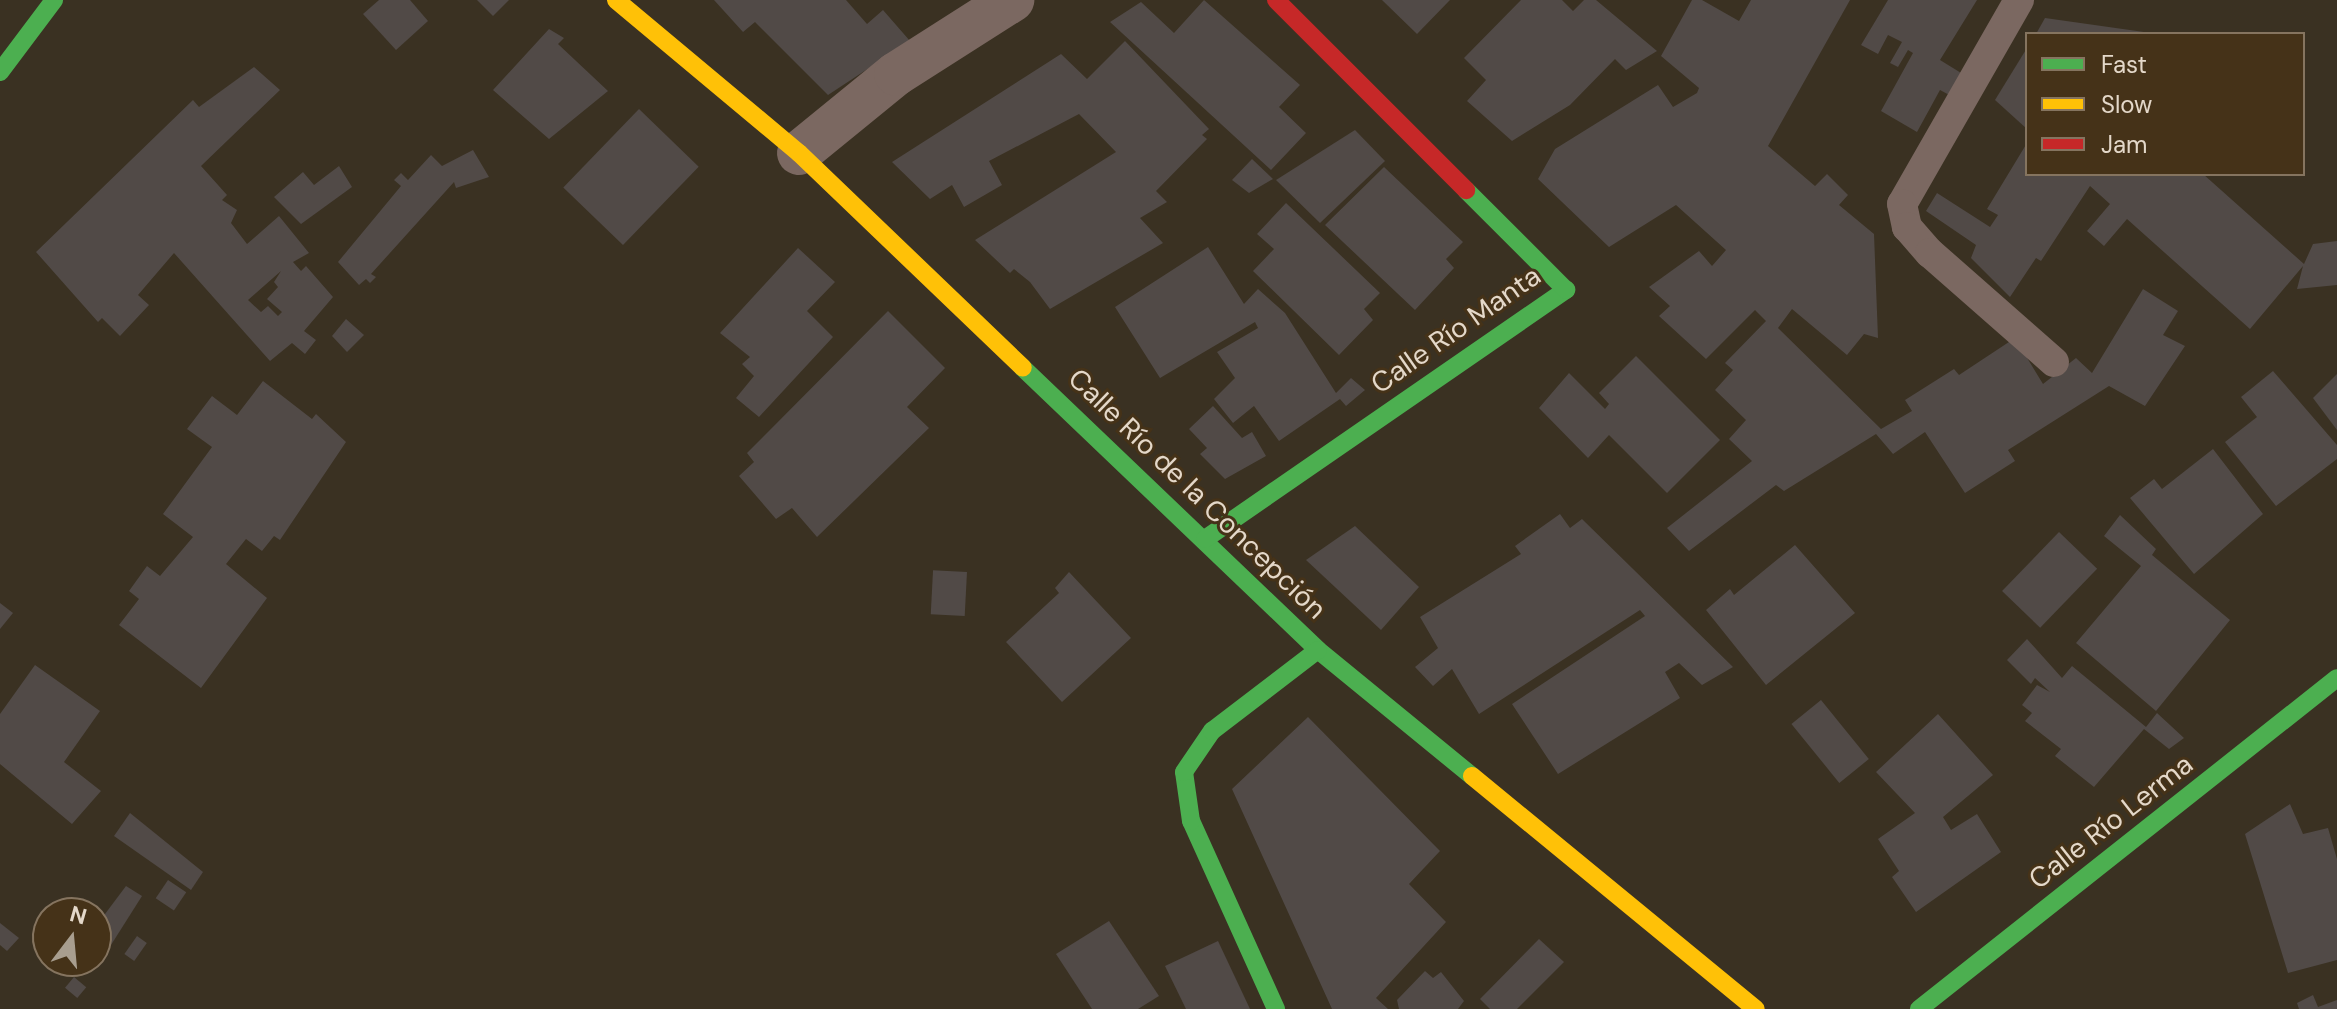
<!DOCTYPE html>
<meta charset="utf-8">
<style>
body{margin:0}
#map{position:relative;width:2337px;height:1009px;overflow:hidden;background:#3a3122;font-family:"DM Sans",sans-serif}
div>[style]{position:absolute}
.building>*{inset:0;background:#514a47;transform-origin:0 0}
.lane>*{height:30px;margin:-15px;padding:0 15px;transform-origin:15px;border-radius:15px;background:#7b6861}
.street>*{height:44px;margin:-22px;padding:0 22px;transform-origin:22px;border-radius:22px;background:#7b6861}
.fast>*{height:18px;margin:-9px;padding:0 9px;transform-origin:9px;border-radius:9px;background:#4caf50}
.slow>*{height:18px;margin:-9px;padding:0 9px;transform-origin:9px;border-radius:9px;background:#ffc107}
.jam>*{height:18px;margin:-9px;padding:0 9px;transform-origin:9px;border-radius:9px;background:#c62828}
span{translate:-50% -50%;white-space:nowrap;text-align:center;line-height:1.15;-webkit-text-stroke:6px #453218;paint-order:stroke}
.street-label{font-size:28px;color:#e4d8c9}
.legend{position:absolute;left:2025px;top:32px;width:280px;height:144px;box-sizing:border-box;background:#453218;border:2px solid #85745f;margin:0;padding:10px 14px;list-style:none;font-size:24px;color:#e4d8c9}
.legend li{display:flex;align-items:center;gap:16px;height:40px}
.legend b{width:40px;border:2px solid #85745f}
.north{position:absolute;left:32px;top:897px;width:80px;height:80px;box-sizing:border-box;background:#453218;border:2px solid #85745f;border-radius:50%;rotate:16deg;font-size:22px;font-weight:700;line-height:32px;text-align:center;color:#e4d8c9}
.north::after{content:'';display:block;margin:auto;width:28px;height:36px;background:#a89e8f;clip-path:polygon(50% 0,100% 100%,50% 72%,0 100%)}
</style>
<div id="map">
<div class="building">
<div style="clip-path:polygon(379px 0,410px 0,428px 21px,396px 50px,363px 14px)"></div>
<div style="clip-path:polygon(477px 0,509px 0,493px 16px)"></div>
<div style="clip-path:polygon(714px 0,846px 0,867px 24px,883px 10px,910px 41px,828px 95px,755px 22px,743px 32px)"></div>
<div style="clip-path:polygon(1204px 0,1300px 85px,1279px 107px,1306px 133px,1271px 170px,1110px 22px,1141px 2px,1174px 33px)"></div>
<div style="clip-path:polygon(1382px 0,1450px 0,1417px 34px)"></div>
<div style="clip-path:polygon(1521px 0,1562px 0,1573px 11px,1584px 0,1596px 0,1657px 51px,1626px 70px,1615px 59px,1570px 105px,1512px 141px,1467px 101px,1486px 80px,1464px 58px)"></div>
<div style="clip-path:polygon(1692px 0,1702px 0,1739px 21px,1751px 0,1850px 0,1768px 146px,1815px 186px,1827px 174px,1848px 195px,1839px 205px,1874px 234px,1878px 338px,1864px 334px,1847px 355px,1792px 309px,1778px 328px,1881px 429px,1912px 411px,1905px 400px,1954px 369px,1959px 375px,2015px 338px,2043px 384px,2076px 358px,2092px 373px,2143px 289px,2178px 311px,2163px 335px,2185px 346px,2145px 406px,2109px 386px,2008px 450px,2015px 461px,1965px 493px,1925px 432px,1893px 454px,1876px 434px,1784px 491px,1776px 485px,1689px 551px,1667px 528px,1752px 461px,1729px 439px,1746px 420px,1715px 390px,1733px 370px,1725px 363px,1766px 321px,1755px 310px,1706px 359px,1659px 316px,1670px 306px,1649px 287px,1699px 251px,1712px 266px,1726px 250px,1676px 205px,1609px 247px,1538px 179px,1555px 149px,1658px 85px,1673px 107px,1697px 93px,1699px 88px,1661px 56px)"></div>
<div style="clip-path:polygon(1888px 0,1977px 0,1940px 60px,1966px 76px,1953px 97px,1940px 90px,1917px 132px,1881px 111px,1913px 53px,1908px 50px,1898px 67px,1890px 63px,1902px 42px,1888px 35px,1878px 54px,1861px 45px)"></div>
<div style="clip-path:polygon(2045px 18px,2144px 32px,2144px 34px,2036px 34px)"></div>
<div style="clip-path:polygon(549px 29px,564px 38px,558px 44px,608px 91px,549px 139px,493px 90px)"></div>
<div style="clip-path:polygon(1125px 41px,1209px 129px,1202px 135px,1207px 139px,1156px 191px,1167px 202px,1140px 218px,1163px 243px,1050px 309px,1030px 282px,1014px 269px,1010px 273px,975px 240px,1116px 152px,1079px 114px,989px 161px,1002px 185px,964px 207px,952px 185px,930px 199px,892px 162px,1061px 54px,1087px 79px)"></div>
<div style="clip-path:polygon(2027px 48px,2027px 129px,1995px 100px)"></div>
<div style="clip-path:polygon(evenodd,254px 67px,280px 90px,201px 166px,227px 195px,222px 200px,237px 210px,231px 223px,247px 244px,279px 216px,309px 253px,293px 262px,301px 271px,306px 266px,333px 297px,304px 331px,316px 340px,305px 354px,292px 343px,270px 361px,174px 253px,138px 295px,149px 305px,120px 336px,102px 318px,98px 322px,36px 252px,193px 100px,199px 107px,254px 67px,281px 271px,274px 282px,278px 287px,267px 299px,282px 312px,278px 316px,268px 306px,261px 312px,248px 300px,281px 271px)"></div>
<div style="left:639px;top:109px;width:83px;height:109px;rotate:44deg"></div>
<div style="clip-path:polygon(1355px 130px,1385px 161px,1320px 223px,1276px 180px)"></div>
<div style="clip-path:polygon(2027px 143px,2027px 174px,2203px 174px,2304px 264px,2313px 244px,2337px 241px,2337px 285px,2297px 289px,2303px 266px,2250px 329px,2127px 219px,2104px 246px,2087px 231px,2110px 204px,2090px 186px,2041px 261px,2036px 258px,2010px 297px,1971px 258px,1976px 245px,1926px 211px,1937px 193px,1990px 227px,1998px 215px,1987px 209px)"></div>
<div style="clip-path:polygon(473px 150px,489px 177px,456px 188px,454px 182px,371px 274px,376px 277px,370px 283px,366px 279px,359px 285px,338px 262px,401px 186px,394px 180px,401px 173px,408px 180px,431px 155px,442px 166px)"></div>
<div style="clip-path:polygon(1252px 159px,1273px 179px,1249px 193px,1232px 180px)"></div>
<div style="clip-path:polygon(339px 166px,352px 187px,301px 224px,274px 197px,303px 172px,314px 185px)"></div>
<div style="clip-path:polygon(1384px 167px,1463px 242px,1446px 259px,1454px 268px,1415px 310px,1325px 225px)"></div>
<div style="clip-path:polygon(1286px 203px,1380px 293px,1364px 309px,1373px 320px,1339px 355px,1253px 271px,1274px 249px,1257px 234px)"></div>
<div style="clip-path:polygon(1208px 247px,1244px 304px,1258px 289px,1285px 313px,1336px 393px,1351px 378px,1365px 390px,1346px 406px,1340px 399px,1279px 441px,1254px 406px,1233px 423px,1214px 399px,1235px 378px,1217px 352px,1258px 328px,1255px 322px,1160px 378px,1115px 307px)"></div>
<div style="clip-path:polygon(798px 248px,835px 282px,807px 311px,833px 337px,759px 417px,736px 398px,754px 376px,742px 364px,750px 357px,720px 333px)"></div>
<div style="clip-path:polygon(888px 311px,945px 368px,907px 407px,929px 428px,817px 537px,792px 508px,776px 519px,739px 476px,754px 462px,747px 453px)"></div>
<div style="clip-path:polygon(346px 319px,364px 335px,347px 352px,332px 336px)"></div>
<div style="clip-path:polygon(1636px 356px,1720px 440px,1667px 493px,1609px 435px,1588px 458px,1539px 408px,1569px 373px,1605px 409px,1609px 404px,1599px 393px)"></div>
<div style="clip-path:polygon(2273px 371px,2337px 445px,2337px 459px,2276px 506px,2225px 442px,2257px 417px,2241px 397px)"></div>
<div style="clip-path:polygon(2337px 374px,2337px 430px,2313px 398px)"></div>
<div style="clip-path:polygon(263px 381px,312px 419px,316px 414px,346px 442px,280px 540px,274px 536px,262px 551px,246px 539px,226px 564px,267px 598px,201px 688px,119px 625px,139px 599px,129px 591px,147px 566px,160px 576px,193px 537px,163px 514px,212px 447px,187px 429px,212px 396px,237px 415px)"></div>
<div style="clip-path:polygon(1213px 406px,1242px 438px,1252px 432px,1266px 456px,1225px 479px,1200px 454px,1207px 448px,1189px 429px)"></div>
<div style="clip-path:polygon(2213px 449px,2263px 514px,2194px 574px,2130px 498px,2154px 479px,2162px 489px)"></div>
<div style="clip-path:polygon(1560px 514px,1570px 528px,1582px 519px,1733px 667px,1702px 685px,1679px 663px,1665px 672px,1680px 698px,1558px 774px,1512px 704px,1645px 616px,1640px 610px,1479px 714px,1452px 669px,1433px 686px,1415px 667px,1438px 648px,1420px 617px,1521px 554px,1515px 546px)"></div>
<div style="clip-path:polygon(2120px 515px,2156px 549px,2152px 555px,2230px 620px,2156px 711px,2076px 643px,2141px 566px,2104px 536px)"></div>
<div style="clip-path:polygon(1355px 526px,1419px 587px,1381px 630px,1306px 560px)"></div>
<div style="left:2059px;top:532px;width:53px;height:82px;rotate:44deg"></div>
<div style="clip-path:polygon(1795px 545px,1855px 613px,1766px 685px,1706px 610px,1730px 589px,1734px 595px)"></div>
<div style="left:967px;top:572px;width:44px;height:34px;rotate:93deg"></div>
<div style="clip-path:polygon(1069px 572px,1131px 638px,1062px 702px,1006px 642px,1059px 593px,1055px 588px)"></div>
<div style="clip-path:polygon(0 603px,13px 613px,0 629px)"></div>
<div style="clip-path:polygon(2027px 639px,2062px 678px,2072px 666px,2146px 727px,2157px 713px,2184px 738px,2169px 749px,2144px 729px,2094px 787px,2055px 756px,2061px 749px,2025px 721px,2032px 713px,2022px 705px,2037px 685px,2050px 692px,2035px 678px,2031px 684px,2007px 660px)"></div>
<div style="clip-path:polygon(35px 665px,100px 711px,64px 762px,101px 791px,72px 824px,0 764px,0 714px)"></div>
<div style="left:1821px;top:700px;width:76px;height:38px;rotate:51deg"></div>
<div style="clip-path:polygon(1938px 714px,1993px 775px,1943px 817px,1951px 830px,1977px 814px,2001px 852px,1916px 912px,1892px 877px,1899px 871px,1878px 839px,1915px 813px,1876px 772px)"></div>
<div style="clip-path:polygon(1308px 717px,1440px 851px,1409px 884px,1446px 922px,1376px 998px,1388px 1009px,1332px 1009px,1232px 789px)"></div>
<div style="clip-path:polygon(2290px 804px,2303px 834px,2328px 828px,2337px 859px,2337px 960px,2288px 973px,2245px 834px)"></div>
<div style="clip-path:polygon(130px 813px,203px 872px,191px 890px,114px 836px)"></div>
<div style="left:168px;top:880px;width:22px;height:22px;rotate:34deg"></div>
<div style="clip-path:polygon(126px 886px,142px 896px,111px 945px,96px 935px,96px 926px)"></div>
<div style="clip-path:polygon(1109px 921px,1159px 996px,1138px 1009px,1092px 1009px,1056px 954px)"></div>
<div style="clip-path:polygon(0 923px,19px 938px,7px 951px,0 945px)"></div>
<div style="left:137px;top:936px;width:12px;height:22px;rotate:35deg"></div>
<div style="clip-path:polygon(1539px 939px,1564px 962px,1517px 1009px,1490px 1009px,1480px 999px)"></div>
<div style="clip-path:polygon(1218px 941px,1250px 1009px,1186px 1009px,1165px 966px)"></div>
<div style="clip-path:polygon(1425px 971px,1433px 978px,1441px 972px,1464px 1001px,1458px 1009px,1399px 1009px,1397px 1000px)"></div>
<div style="left:74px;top:977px;width:16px;height:14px;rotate:40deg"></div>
<div style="clip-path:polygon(2313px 995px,2318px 1007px,2337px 1000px,2337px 1009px,2299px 1009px,2297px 1003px)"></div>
</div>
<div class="lane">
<div style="left:2019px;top:0;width:235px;rotate:119.8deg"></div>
<div style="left:1902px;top:204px;width:24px;rotate:78deg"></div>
<div style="left:1907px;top:227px;width:35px;rotate:49deg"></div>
<div style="left:1930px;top:253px;width:165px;rotate:41.3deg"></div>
</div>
<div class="street">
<div style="left:799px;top:153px;width:125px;rotate:-39.2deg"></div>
<div style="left:896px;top:74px;width:138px;rotate:-32.5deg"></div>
</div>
<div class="fast">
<div style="left:0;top:72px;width:90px;rotate:-53.1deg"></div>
<div style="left:1023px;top:368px;width:408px;rotate:43.7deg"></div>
<div style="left:1318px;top:650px;width:199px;rotate:39.3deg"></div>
<div style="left:1205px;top:539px;width:439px;rotate:-34.6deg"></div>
<div style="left:1566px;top:290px;width:141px;rotate:-135deg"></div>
<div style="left:1276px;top:1009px;width:206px;rotate:-114.3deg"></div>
<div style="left:1191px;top:821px;width:49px;rotate:-98.1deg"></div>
<div style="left:1184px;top:772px;width:50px;rotate:-55.7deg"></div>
<div style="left:1212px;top:731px;width:133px;rotate:-37.4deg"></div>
<div style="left:1919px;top:1009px;width:533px;rotate:-38.37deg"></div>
</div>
<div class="slow">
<div style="left:616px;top:0;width:239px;rotate:39.9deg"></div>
<div style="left:799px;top:153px;width:310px;rotate:43.8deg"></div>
<div style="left:1472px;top:776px;width:367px;rotate:39.4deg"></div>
</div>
<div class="jam">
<div style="left:1276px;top:0;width:269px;rotate:45deg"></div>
</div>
<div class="street-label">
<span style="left:1456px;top:330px;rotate:-35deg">Calle Río Manta</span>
<span style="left:1197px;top:494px;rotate:44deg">Calle Río de la Concepción</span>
<span style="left:2111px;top:822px;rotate:-38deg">Calle Río Lerma</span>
</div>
<ul class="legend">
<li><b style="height:10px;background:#4caf50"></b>Fast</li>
<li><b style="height:10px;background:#ffc107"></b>Slow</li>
<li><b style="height:10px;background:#c62828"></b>Jam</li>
</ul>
<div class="north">N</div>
</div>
